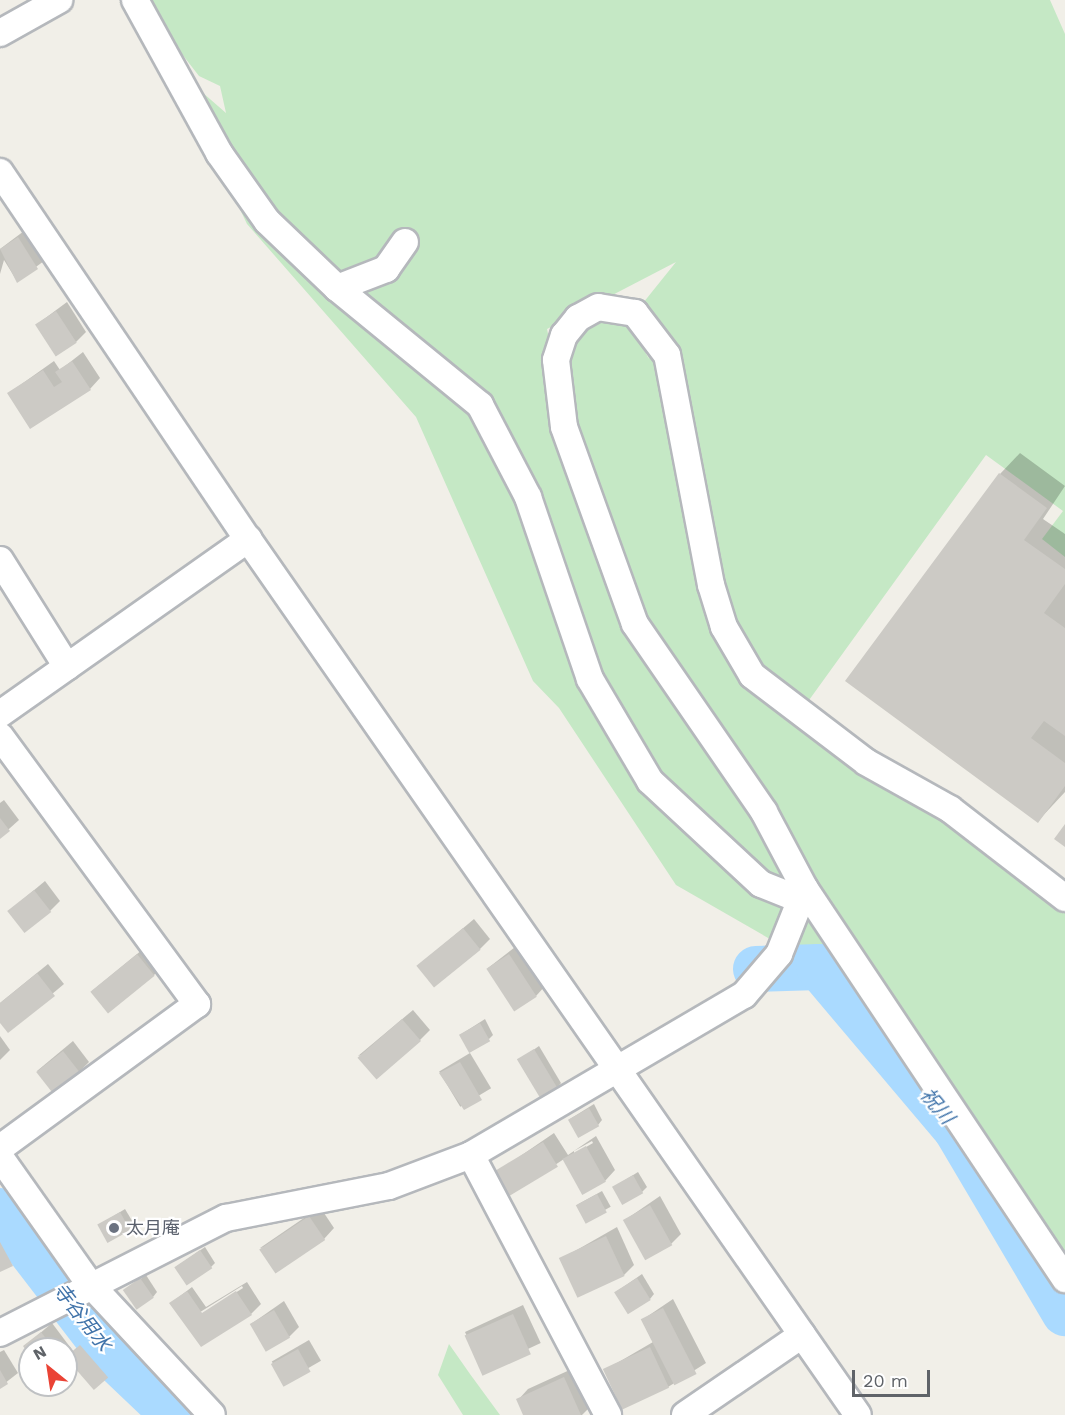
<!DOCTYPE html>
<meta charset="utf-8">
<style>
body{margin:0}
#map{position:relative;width:1065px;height:1415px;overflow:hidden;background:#f1efe8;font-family:"Work Sans","Noto Sans JP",sans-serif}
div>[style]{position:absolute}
.green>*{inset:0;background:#c5e8c5}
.shadow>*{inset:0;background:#0003;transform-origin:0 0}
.river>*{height:46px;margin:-23px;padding:0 23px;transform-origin:23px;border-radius:23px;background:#aadaff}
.building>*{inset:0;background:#cccac5;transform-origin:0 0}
.roads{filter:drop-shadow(2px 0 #b5b8bc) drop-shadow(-2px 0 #b5b8bc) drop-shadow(0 2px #b5b8bc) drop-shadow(0 -2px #b5b8bc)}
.minor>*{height:26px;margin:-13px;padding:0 13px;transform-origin:13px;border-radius:13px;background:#fff}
.dots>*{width:16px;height:16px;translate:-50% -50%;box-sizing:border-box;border:3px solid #fff;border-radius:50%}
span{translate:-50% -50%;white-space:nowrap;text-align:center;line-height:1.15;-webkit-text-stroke:4.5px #fff;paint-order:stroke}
.worship-label{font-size:18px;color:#5b616d}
.left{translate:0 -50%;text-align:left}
.water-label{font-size:20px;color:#4174aa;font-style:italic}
.north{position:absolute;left:18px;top:1337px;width:60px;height:60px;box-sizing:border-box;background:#fff;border:2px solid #bfc1c3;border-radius:50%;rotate:330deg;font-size:16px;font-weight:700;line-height:24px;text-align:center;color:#5f6368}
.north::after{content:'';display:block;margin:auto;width:21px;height:27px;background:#ea4335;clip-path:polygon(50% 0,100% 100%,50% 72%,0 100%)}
.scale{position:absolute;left:852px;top:1370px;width:78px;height:27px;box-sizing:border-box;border:3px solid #5f6368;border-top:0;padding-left:8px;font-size:18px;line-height:21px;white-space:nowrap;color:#5f6368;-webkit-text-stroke:4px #fff;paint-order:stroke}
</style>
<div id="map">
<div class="green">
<div style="clip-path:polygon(evenodd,140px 0,1050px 0,1065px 34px,1065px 557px,1042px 539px,1063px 511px,986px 455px,799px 714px,1065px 900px,1065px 1284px,956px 1129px,829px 973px,676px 885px,559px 708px,533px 681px,416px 417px,247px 224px,172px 66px,226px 113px,220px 86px,199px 76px,140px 0,676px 262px,635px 313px,649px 359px,621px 307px,564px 335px,560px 394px,547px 329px,676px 262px)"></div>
<div style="clip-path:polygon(449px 1344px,470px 1374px,500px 1415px,463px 1415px,438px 1375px)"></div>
</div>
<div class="shadow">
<div style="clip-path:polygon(28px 228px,48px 258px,17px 281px,4px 260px,0 274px,0 249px)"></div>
<div style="clip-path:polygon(67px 302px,86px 332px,76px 342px,36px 325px)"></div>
<div style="clip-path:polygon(83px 352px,100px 378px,90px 389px,9px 393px,54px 361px,60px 370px)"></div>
<div style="clip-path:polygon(1020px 453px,1065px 486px,1043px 519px,1065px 534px,1065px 792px,1038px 821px,1000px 474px)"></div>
<div style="clip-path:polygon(4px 800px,19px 820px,0 837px,0 803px)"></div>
<div style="clip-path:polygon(45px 881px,60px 901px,50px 911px,9px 911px)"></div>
<div style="clip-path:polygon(474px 919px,490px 939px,480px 949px,418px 966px)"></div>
<div style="clip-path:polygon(519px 944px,546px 985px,536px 996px,488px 968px)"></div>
<div style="clip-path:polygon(148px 945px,164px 965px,154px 975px,92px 991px)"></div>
<div style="clip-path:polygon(48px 964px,64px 984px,8px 1031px,0 1021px,0 1003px)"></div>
<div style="clip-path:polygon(413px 1010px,430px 1030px,420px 1040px,358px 1056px)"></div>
<div style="clip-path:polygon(485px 1019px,493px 1035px,489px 1039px,460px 1035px)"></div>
<div style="clip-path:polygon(0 1036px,10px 1050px,0 1060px)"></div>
<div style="clip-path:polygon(73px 1041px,89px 1062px,79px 1072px,37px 1071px)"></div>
<div style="clip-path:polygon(539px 1046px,561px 1083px,557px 1088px,519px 1060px)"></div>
<div style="left:470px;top:1053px;width:41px;height:36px;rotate:59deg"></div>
<div style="clip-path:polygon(594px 1104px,602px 1120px,598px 1125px,570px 1119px)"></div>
<div style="clip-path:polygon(evenodd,554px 1133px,568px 1155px,596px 1136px,615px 1170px,605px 1181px,564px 1159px,508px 1196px,494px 1174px,554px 1133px,592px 1141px,593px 1143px,574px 1154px,574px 1151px,592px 1141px)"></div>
<div style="clip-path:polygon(638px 1172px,647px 1187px,642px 1192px,614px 1187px)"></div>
<div style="left:602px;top:1191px;width:18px;height:28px;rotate:61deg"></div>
<div style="clip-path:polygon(660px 1196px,681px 1234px,671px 1244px,625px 1220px)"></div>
<div style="clip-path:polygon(320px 1207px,334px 1228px,324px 1239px,260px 1248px)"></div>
<div style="clip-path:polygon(125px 1209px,134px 1224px,129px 1229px,99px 1225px)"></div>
<div style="clip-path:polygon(0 1213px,22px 1254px,0 1271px)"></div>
<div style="clip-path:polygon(617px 1227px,634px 1265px,624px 1275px,561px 1259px)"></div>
<div style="clip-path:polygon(205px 1247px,215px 1263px,211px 1267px,176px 1267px)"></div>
<div style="clip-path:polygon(642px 1274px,654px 1294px,650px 1299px,616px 1292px)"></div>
<div style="clip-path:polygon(146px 1275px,157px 1292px,153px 1297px,125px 1291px)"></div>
<div style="clip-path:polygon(evenodd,247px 1282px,261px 1304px,251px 1314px,192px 1318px,171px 1303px,192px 1287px,206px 1307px,247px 1282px,242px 1286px,243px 1288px,197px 1317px,197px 1314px,242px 1286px)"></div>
<div style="clip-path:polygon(673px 1299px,706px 1363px,668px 1387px,605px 1370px,653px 1342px,642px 1320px)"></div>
<div style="clip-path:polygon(284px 1301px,299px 1327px,289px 1337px,251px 1324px)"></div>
<div style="left:523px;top:1305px;width:42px;height:64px;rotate:65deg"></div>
<div style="clip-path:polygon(52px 1323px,73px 1351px,91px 1335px,117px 1366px,107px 1376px,74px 1366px,66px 1373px,66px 1349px,30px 1353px,25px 1346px)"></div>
<div style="left:309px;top:1340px;width:24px;height:43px;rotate:60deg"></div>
<div style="clip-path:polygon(4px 1350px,18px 1373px,0 1387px,0 1352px)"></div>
<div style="clip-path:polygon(574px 1368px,591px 1406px,582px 1415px,525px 1415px,518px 1400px,528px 1389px)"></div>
</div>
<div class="river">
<div style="left:756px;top:969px;width:63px;rotate:-1.8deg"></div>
<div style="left:819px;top:967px;width:212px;rotate:49.8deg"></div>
<div style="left:956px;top:1129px;width:214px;rotate:59.4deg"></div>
<div style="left:0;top:1211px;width:180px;rotate:52.4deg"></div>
<div style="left:110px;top:1354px;width:88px;rotate:43.6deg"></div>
</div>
<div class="building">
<div style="clip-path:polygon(18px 237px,38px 269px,17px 283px,0 249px)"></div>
<div style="left:56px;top:311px;width:38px;height:25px;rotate:57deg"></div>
<div style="clip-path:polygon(72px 361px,91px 390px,30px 429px,7px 393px,43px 370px,54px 387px,62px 382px,55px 372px)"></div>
<div style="clip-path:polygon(999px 473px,1047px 508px,1024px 540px,1065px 569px,1065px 584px,1044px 613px,1065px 628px,1065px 736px,1044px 721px,1031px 738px,1065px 763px,1065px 786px,1038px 823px,845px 681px)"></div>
<div style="clip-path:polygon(0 818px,10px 831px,0 839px)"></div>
<div style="clip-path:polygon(1065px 824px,1065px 847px,1054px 839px)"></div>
<div style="left:34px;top:890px;width:28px;height:34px;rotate:52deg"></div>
<div style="left:463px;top:928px;width:28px;height:60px;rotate:51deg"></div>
<div style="left:137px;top:954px;width:28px;height:60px;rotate:51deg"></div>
<div style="left:509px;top:954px;width:51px;height:27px;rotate:57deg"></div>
<div style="clip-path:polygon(37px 973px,55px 996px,8px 1033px,0 1023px,0 1003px)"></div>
<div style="left:402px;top:1019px;width:29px;height:59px;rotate:49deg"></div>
<div style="left:480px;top:1023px;width:21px;height:24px;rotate:61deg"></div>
<div style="left:534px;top:1049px;width:47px;height:20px;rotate:59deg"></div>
<div style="left:63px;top:1051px;width:28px;height:34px;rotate:52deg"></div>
<div style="clip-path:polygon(460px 1062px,482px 1100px,464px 1110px,439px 1073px)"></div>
<div style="left:589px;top:1108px;width:21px;height:24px;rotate:61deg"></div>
<div style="left:543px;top:1142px;width:29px;height:60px;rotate:59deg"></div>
<div style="left:586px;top:1146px;width:41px;height:27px;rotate:61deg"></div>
<div style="left:633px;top:1175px;width:21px;height:24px;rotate:61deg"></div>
<div style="left:597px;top:1194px;width:21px;height:24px;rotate:62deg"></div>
<div style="left:650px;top:1205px;width:46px;height:31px;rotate:61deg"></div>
<div style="left:120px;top:1212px;width:21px;height:26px;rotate:61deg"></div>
<div style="left:309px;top:1216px;width:29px;height:60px;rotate:56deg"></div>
<div style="left:606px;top:1236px;width:44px;height:52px;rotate:65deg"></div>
<div style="clip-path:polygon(0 1242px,13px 1266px,0 1272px)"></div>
<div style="left:200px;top:1250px;width:22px;height:31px;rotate:56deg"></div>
<div style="left:140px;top:1278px;width:24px;height:21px;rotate:55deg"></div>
<div style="left:637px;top:1278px;width:26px;height:27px;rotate:58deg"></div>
<div style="clip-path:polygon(187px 1291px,202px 1313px,236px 1291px,252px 1315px,201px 1347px,169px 1303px)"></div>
<div style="left:663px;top:1308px;width:74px;height:25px;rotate:63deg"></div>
<div style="left:274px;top:1310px;width:32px;height:28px;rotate:60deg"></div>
<div style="left:513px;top:1314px;width:44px;height:53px;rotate:66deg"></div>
<div style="clip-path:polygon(41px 1332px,54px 1349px,30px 1349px,30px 1356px,23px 1346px)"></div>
<div style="left:80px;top:1345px;width:43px;height:19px;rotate:49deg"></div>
<div style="left:650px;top:1347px;width:45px;height:52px;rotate:65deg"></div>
<div style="left:298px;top:1349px;width:26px;height:31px;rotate:61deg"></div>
<div style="clip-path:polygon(0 1370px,8px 1384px,0 1389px)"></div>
<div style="clip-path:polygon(564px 1377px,581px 1415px,523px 1415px,516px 1399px)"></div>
</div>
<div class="roads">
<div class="minor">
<div style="left:135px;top:0;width:175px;rotate:61.2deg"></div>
<div style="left:219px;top:153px;width:83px;rotate:54.8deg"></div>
<div style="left:267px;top:221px;width:97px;rotate:43.7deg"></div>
<div style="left:337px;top:288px;width:185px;rotate:39.3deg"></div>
<div style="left:480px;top:405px;width:104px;rotate:62.4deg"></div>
<div style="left:528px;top:497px;width:192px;rotate:71.2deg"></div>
<div style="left:590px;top:679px;width:118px;rotate:59.5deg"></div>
<div style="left:650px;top:781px;width:151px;rotate:42.9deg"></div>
<div style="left:761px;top:884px;width:43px;rotate:21.8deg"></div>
<div style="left:0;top:33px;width:68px;rotate:-29.2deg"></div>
<div style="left:0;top:172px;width:443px;rotate:56deg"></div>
<div style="left:248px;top:539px;width:1067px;rotate:55.15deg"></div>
<div style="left:337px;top:288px;width:53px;rotate:-21.2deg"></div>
<div style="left:386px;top:269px;width:33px;rotate:-55deg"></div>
<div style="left:0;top:560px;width:126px;rotate:57.9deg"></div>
<div style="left:0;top:714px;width:304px;rotate:-35.2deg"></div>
<div style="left:0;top:736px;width:333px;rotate:53.7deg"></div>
<div style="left:197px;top:1004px;width:244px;rotate:143.8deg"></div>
<div style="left:1065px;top:898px;width:145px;rotate:-142.3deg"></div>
<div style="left:950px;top:809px;width:96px;rotate:-150.8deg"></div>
<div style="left:866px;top:762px;width:143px;rotate:-142.7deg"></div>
<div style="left:752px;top:675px;width:56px;rotate:-120.3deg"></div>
<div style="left:724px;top:627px;width:44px;rotate:-107.2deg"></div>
<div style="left:711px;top:585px;width:234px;rotate:-100.8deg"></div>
<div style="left:667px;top:355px;width:53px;rotate:-127.3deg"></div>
<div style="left:635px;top:313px;width:37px;rotate:-171deg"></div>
<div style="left:598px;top:307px;width:23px;rotate:151deg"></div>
<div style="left:578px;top:318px;width:22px;rotate:129deg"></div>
<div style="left:564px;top:335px;width:26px;rotate:108deg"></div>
<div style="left:556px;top:360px;width:67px;rotate:83.2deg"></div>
<div style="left:564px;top:427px;width:209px;rotate:70.2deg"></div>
<div style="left:635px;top:624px;width:228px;rotate:55.5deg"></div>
<div style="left:764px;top:812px;width:87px;rotate:62deg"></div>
<div style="left:805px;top:889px;width:469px;rotate:56.3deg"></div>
<div style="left:471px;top:1155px;width:294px;rotate:62.2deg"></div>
<div style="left:0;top:1157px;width:154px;rotate:54.8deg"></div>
<div style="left:89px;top:1283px;width:180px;rotate:47deg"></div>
<div style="left:0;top:1333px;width:254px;rotate:-27deg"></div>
<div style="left:226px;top:1218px;width:166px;rotate:-11.1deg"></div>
<div style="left:389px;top:1186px;width:88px;rotate:-20.7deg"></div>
<div style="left:471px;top:1155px;width:316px;rotate:-30.4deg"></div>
<div style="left:744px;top:995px;width:54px;rotate:-49.5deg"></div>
<div style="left:779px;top:954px;width:70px;rotate:-68.2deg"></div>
<div style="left:685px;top:1415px;width:142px;rotate:-34.4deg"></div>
</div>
</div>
<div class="dots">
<div style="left:114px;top:1228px;background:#6b7280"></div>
</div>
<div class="worship-label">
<span class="left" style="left:126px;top:1228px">太月庵</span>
</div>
<div class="water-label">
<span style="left:937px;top:1106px;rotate:50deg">祝川</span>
<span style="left:82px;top:1317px;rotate:52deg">寺谷用水</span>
</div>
<div class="north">N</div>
<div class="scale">20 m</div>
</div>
